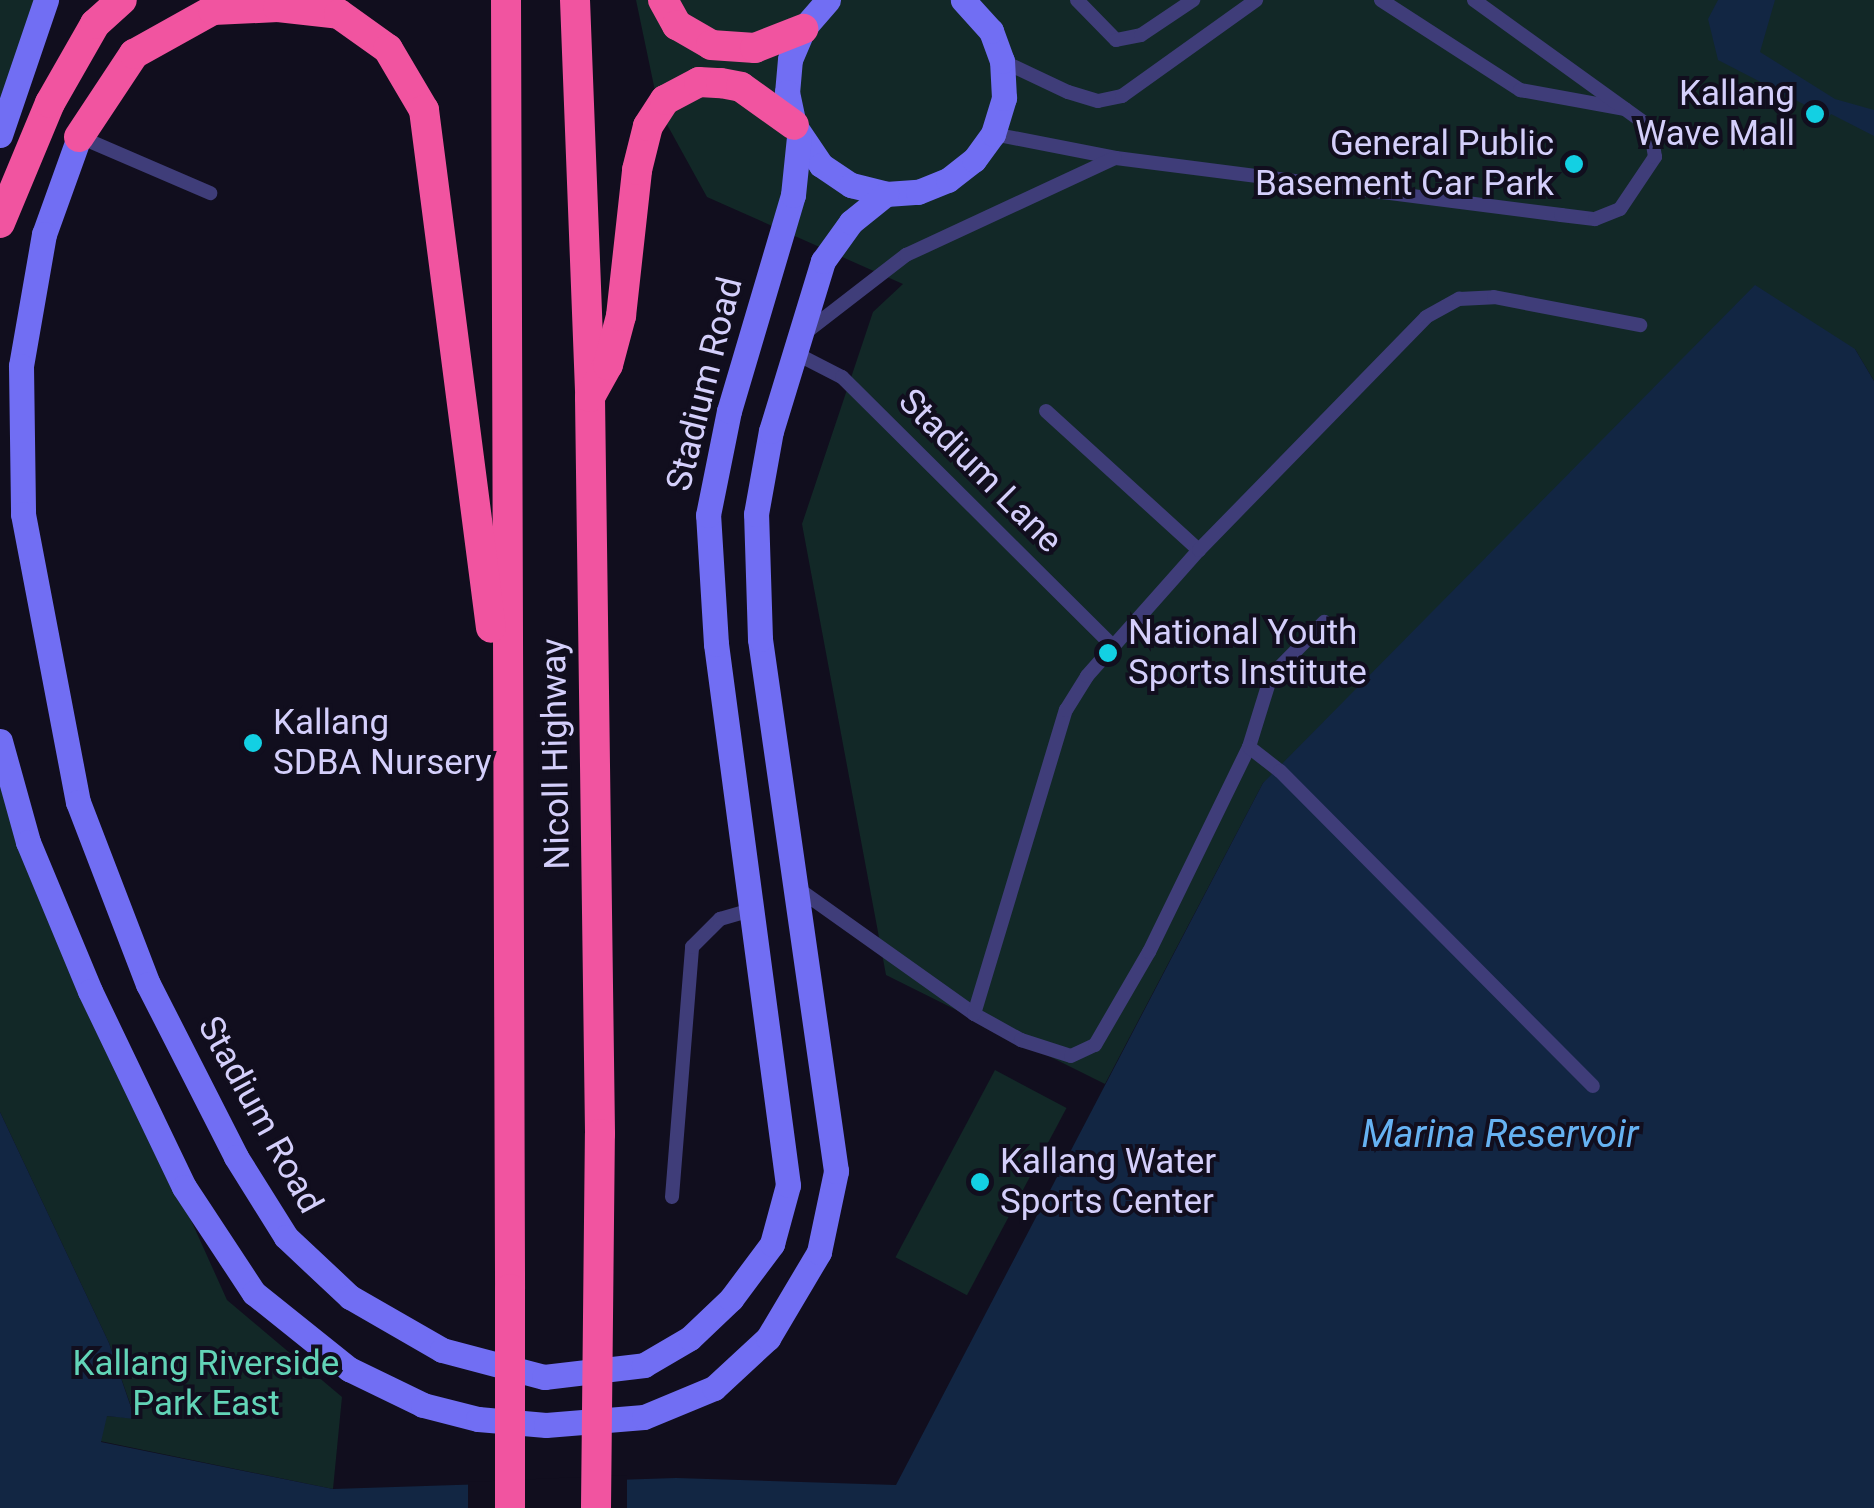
<!DOCTYPE html>
<style>
body{margin:0}
#map{position:relative;width:1874px;height:1508px;overflow:hidden;background:#110e1e;font-family:Roboto,sans-serif}
div>[style]{position:absolute}
.green>*{inset:0;background:#122827;transform-origin:0 0}
.water>*{inset:0;background:#122643}
.pier>*{inset:0;background:#110e1e}
.lane>*{height:14px;margin:-7px;padding:0 7px;transform-origin:7px;border-radius:7px;background:#3f3d79}
.secondary>*{height:25px;margin:-12.5px;padding:0 12.5px;transform-origin:12.5px;border-radius:12.5px;background:#716ef3}
.highway>*{height:30px;margin:-15px;padding:0 15px;transform-origin:15px;border-radius:15px;background:#f154a0}
.highway-bridge>*{height:30px;margin:-15px;padding:0 15px;transform-origin:15px;border-radius:15px;background:#f154a0}
.dots>*{width:28px;height:28px;translate:-50% -50%;box-sizing:border-box;border:5px solid #110e1e;border-radius:50%}
span{translate:-50% -50%;white-space:nowrap;text-align:center;line-height:1.15;-webkit-text-stroke:8px #110e1e;paint-order:stroke}
.poi-label{font-size:35px;color:#d4cffb}
.right{translate:-100% -50%;text-align:right}
.left{translate:0 -50%;text-align:left}
.street-label{font-size:35px;color:#d4cffb}
.park-label{font-size:35px;color:#62d4b7}
.water-label{font-size:38px;color:#66b2f2;font-style:italic}
</style>
<div id="map">
<div class="green">
<div style="clip-path:polygon(0 0,46px 0,0 135px)"></div>
<div style="clip-path:polygon(636px 0,1874px 0,1874px 381px,1855px 349px,1263px 783px,1105px 1084px,886px 975px,802px 524px,873px 312px,903px 284px,707px 197px,659px 110px)"></div>
<div style="clip-path:polygon(0 743px,158px 1147px,227px 1300px,342px 1397px,333px 1489px,100px 1441px,106px 1416px,135px 1418px,109px 1343px,0 1112px)"></div>
<div style="left:995px;top:1070px;width:81px;height:212px;rotate:28deg"></div>
</div>
<div class="water">
<div style="clip-path:polygon(1718px 0,1775px 0,1760px 52px,1835px 99px,1874px 110px,1874px 136px,1831px 114px,1825px 123px,1807px 114px,1809px 107px,1718px 60px,1708px 19px)"></div>
<div style="clip-path:polygon(1755px 285px,1855px 349px,1874px 381px,1874px 1508px,0 1508px,0 1112px,109px 1343px,135px 1419px,107px 1416px,101px 1442px,333px 1489px,676px 1478px,896px 1485px,1263px 783px)"></div>
</div>
<div class="pier">
<div style="clip-path:polygon(627px 1475px,627px 1508px,468px 1508px,468px 1482px)"></div>
</div>
<div class="lane">
<div style="left:1077px;top:0;width:56px;rotate:45.7deg"></div>
<div style="left:1116px;top:40px;width:25px;rotate:-11deg"></div>
<div style="left:1141px;top:35px;width:63px;rotate:-33.9deg"></div>
<div style="left:1381px;top:0;width:166px;rotate:32.9deg"></div>
<div style="left:1520px;top:90px;width:107px;rotate:10.3deg"></div>
<div style="left:1002px;top:61px;width:73px;rotate:25.2deg"></div>
<div style="left:1068px;top:92px;width:31px;rotate:17deg"></div>
<div style="left:1098px;top:101px;width:25px;rotate:-12deg"></div>
<div style="left:1122px;top:96px;width:165px;rotate:-35.6deg"></div>
<div style="left:993px;top:134px;width:125px;rotate:11deg"></div>
<div style="left:1116px;top:158px;width:449px;rotate:7.3deg"></div>
<div style="left:1561px;top:215px;width:34px;rotate:7deg"></div>
<div style="left:1595px;top:219px;width:27px;rotate:-22deg"></div>
<div style="left:1620px;top:209px;width:63px;rotate:-56.1deg"></div>
<div style="left:1655px;top:157px;width:30px;rotate:-99deg"></div>
<div style="left:1650px;top:127px;width:217px;rotate:-144.2deg"></div>
<div style="left:80px;top:137px;width:142px;rotate:23.3deg"></div>
<div style="left:805px;top:333px;width:128px;rotate:-37.7deg"></div>
<div style="left:906px;top:255px;width:230px;rotate:-24.9deg"></div>
<div style="left:795px;top:353px;width:53px;rotate:27.1deg"></div>
<div style="left:842px;top:377px;width:382px;rotate:44.8deg"></div>
<div style="left:1046px;top:411px;width:207px;rotate:42.3deg"></div>
<div style="left:1249px;top:747px;width:74px;rotate:-72.8deg"></div>
<div style="left:1271px;top:676px;width:76px;rotate:-45.5deg"></div>
<div style="left:797px;top:888px;width:217px;rotate:35.4deg"></div>
<div style="left:974px;top:1014px;width:54px;rotate:29deg"></div>
<div style="left:1021px;top:1040px;width:52px;rotate:17.7deg"></div>
<div style="left:1071px;top:1056px;width:26px;rotate:-25deg"></div>
<div style="left:1095px;top:1045px;width:108px;rotate:-59.9deg"></div>
<div style="left:1149px;top:952px;width:228px;rotate:-64deg"></div>
<div style="left:1249px;top:747px;width:39px;rotate:38deg"></div>
<div style="left:1280px;top:771px;width:444px;rotate:45.2deg"></div>
<div style="left:974px;top:1014px;width:318px;rotate:-73.2deg"></div>
<div style="left:1066px;top:710px;width:40px;rotate:-58deg"></div>
<div style="left:1087px;top:676px;width:169px;rotate:-48.4deg"></div>
<div style="left:1199px;top:550px;width:325px;rotate:-45.7deg"></div>
<div style="left:1426px;top:317px;width:38px;rotate:-29deg"></div>
<div style="left:1459px;top:299px;width:35px;rotate:-3deg"></div>
<div style="left:1494px;top:297px;width:149px;rotate:10.9deg"></div>
<div style="left:672px;top:1197px;width:251px;rotate:-85.4deg"></div>
<div style="left:692px;top:947px;width:40px;rotate:-45deg"></div>
<div style="left:720px;top:919px;width:36px;rotate:-16deg"></div>
</div>
<div class="secondary">
<div style="left:828px;top:0;width:38px;rotate:131deg"></div>
<div style="left:803px;top:29px;width:33px;rotate:113deg"></div>
<div style="left:790px;top:59px;width:33px;rotate:95deg"></div>
<div style="left:787px;top:92px;width:34px;rotate:78deg"></div>
<div style="left:794px;top:125px;width:48px;rotate:56deg"></div>
<div style="left:821px;top:165px;width:36px;rotate:34deg"></div>
<div style="left:851px;top:185px;width:36px;rotate:14deg"></div>
<div style="left:886px;top:194px;width:32px;rotate:-4deg"></div>
<div style="left:918px;top:192px;width:32px;rotate:-22deg"></div>
<div style="left:948px;top:180px;width:33px;rotate:-38deg"></div>
<div style="left:974px;top:160px;width:32px;rotate:-54deg"></div>
<div style="left:993px;top:134px;width:38px;rotate:-73deg"></div>
<div style="left:1004px;top:98px;width:37px;rotate:-93deg"></div>
<div style="left:1002px;top:61px;width:32px;rotate:-110deg"></div>
<div style="left:991px;top:31px;width:42px;rotate:-132.1deg"></div>
<div style="left:0;top:135px;width:143px;rotate:-71.2deg"></div>
<div style="left:79px;top:137px;width:103px;rotate:109.8deg"></div>
<div style="left:44px;top:234px;width:134px;rotate:99.9deg"></div>
<div style="left:21px;top:366px;width:148px;rotate:89.2deg"></div>
<div style="left:23px;top:514px;width:293px;rotate:79.2deg"></div>
<div style="left:78px;top:802px;width:195px;rotate:69deg"></div>
<div style="left:148px;top:984px;width:194px;rotate:63deg"></div>
<div style="left:236px;top:1157px;width:94px;rotate:58deg"></div>
<div style="left:286px;top:1237px;width:88px;rotate:43.2deg"></div>
<div style="left:350px;top:1297px;width:106px;rotate:29.9deg"></div>
<div style="left:442px;top:1350px;width:106px;rotate:14.8deg"></div>
<div style="left:544px;top:1377px;width:101px;rotate:-6.8deg"></div>
<div style="left:644px;top:1365px;width:53px;rotate:-30.4deg"></div>
<div style="left:690px;top:1338px;width:57px;rotate:-43.6deg"></div>
<div style="left:731px;top:1299px;width:69px;rotate:-53.3deg"></div>
<div style="left:772px;top:1244px;width:61px;rotate:-74.8deg"></div>
<div style="left:788px;top:1185px;width:546px;rotate:-97.58deg"></div>
<div style="left:716px;top:644px;width:129px;rotate:-93.5deg"></div>
<div style="left:708px;top:515px;width:106px;rotate:-78.6deg"></div>
<div style="left:729px;top:411px;width:225px;rotate:-73.5deg"></div>
<div style="left:793px;top:195px;width:58px;rotate:-84.1deg"></div>
<div style="left:0;top:741px;width:105px;rotate:74.5deg"></div>
<div style="left:28px;top:842px;width:161px;rotate:67.4deg"></div>
<div style="left:90px;top:991px;width:217px;rotate:64.4deg"></div>
<div style="left:184px;top:1187px;width:127px;rotate:56.6deg"></div>
<div style="left:254px;top:1293px;width:122px;rotate:38.7deg"></div>
<div style="left:349px;top:1369px;width:82px;rotate:25.9deg"></div>
<div style="left:423px;top:1405px;width:57px;rotate:14.3deg"></div>
<div style="left:478px;top:1419px;width:68px;rotate:5deg"></div>
<div style="left:546px;top:1425px;width:98px;rotate:-4.7deg"></div>
<div style="left:644px;top:1417px;width:76px;rotate:-22.5deg"></div>
<div style="left:714px;top:1388px;width:74px;rotate:-42.8deg"></div>
<div style="left:768px;top:1338px;width:100px;rotate:-59.3deg"></div>
<div style="left:819px;top:1252px;width:83px;rotate:-78.1deg"></div>
<div style="left:836px;top:1171px;width:537px;rotate:-98.13deg"></div>
<div style="left:760px;top:639px;width:125px;rotate:-91.8deg"></div>
<div style="left:756px;top:514px;width:84px;rotate:-79.8deg"></div>
<div style="left:771px;top:431px;width:178px;rotate:-73deg"></div>
<div style="left:823px;top:261px;width:48px;rotate:-54.3deg"></div>
<div style="left:851px;top:222px;width:45px;rotate:-38.7deg"></div>
</div>
<div class="highway">
<div style="left:506px;top:0;width:1289px;rotate:89.82deg"></div>
<div style="left:575px;top:0;width:398px;rotate:87.8deg"></div>
<div style="left:590px;top:398px;width:736px;rotate:89.22deg"></div>
<div style="left:663px;top:0;width:29px;rotate:61deg"></div>
<div style="left:677px;top:25px;width:39px;rotate:30deg"></div>
<div style="left:711px;top:45px;width:44px;rotate:3.9deg"></div>
<div style="left:755px;top:48px;width:52px;rotate:-21.6deg"></div>
<div style="left:79px;top:137px;width:100px;rotate:-56.5deg"></div>
<div style="left:134px;top:54px;width:90px;rotate:-29.1deg"></div>
<div style="left:213px;top:10px;width:65px;rotate:-2.6deg"></div>
<div style="left:278px;top:7px;width:61px;rotate:6.5deg"></div>
<div style="left:339px;top:14px;width:60px;rotate:35.5deg"></div>
<div style="left:388px;top:49px;width:71px;rotate:59.5deg"></div>
<div style="left:424px;top:110px;width:522px;rotate:82.63deg"></div>
<div style="left:0;top:223px;width:130px;rotate:-67.4deg"></div>
<div style="left:50px;top:103px;width:91px;rotate:-60.3deg"></div>
<div style="left:95px;top:24px;width:36px;rotate:-42deg"></div>
<div style="left:590px;top:397px;width:37px;rotate:-61deg"></div>
<div style="left:608px;top:365px;width:51px;rotate:-75.1deg"></div>
<div style="left:621px;top:316px;width:147px;rotate:-83.7deg"></div>
<div style="left:637px;top:170px;width:45px;rotate:-76deg"></div>
<div style="left:648px;top:126px;width:31px;rotate:-57deg"></div>
<div style="left:665px;top:100px;width:38px;rotate:-28deg"></div>
<div style="left:699px;top:82px;width:22px;rotate:3deg"></div>
<div style="left:721px;top:83px;width:20px;rotate:11deg"></div>
<div style="left:741px;top:87px;width:65px;rotate:35.6deg"></div>
</div>
<div class="highway-bridge">
<div style="left:510px;top:1289px;width:219px;rotate:90deg"></div>
<div style="left:596px;top:1508px;width:374px;rotate:-89.4deg"></div>
</div>
<div class="dots">
<div style="left:1815px;top:114px;background:#13d0e3"></div>
<div style="left:1574px;top:164px;background:#13d0e3"></div>
<div style="left:1108px;top:653px;background:#13d0e3"></div>
<div style="left:253px;top:743px;background:#13d0e3"></div>
<div style="left:980px;top:1182px;background:#13d0e3"></div>
</div>
<div class="poi-label">
<span class="right" style="left:1795px;top:114px">Kallang<br>Wave Mall</span>
<span class="right" style="left:1554px;top:164px">General Public<br>Basement Car Park</span>
<span class="left" style="left:1128px;top:653px">National Youth<br>Sports Institute</span>
<span class="left" style="left:273px;top:743px">Kallang<br>SDBA Nursery</span>
<span class="left" style="left:1000px;top:1182px">Kallang Water<br>Sports Center</span>
</div>
<div class="street-label">
<span style="left:705px;top:384px;rotate:-76deg">Stadium Road</span>
<span style="left:980px;top:471px;rotate:45deg">Stadium Lane</span>
<span style="left:556px;top:754px;rotate:-91deg">Nicoll Highway</span>
<span style="left:260px;top:1115px;rotate:61deg">Stadium Road</span>
</div>
<div class="park-label">
<span style="left:206px;top:1384px">Kallang Riverside<br>Park East</span>
</div>
<div class="water-label">
<span style="left:1500px;top:1135px">Marina Reservoir</span>
</div>
</div>
